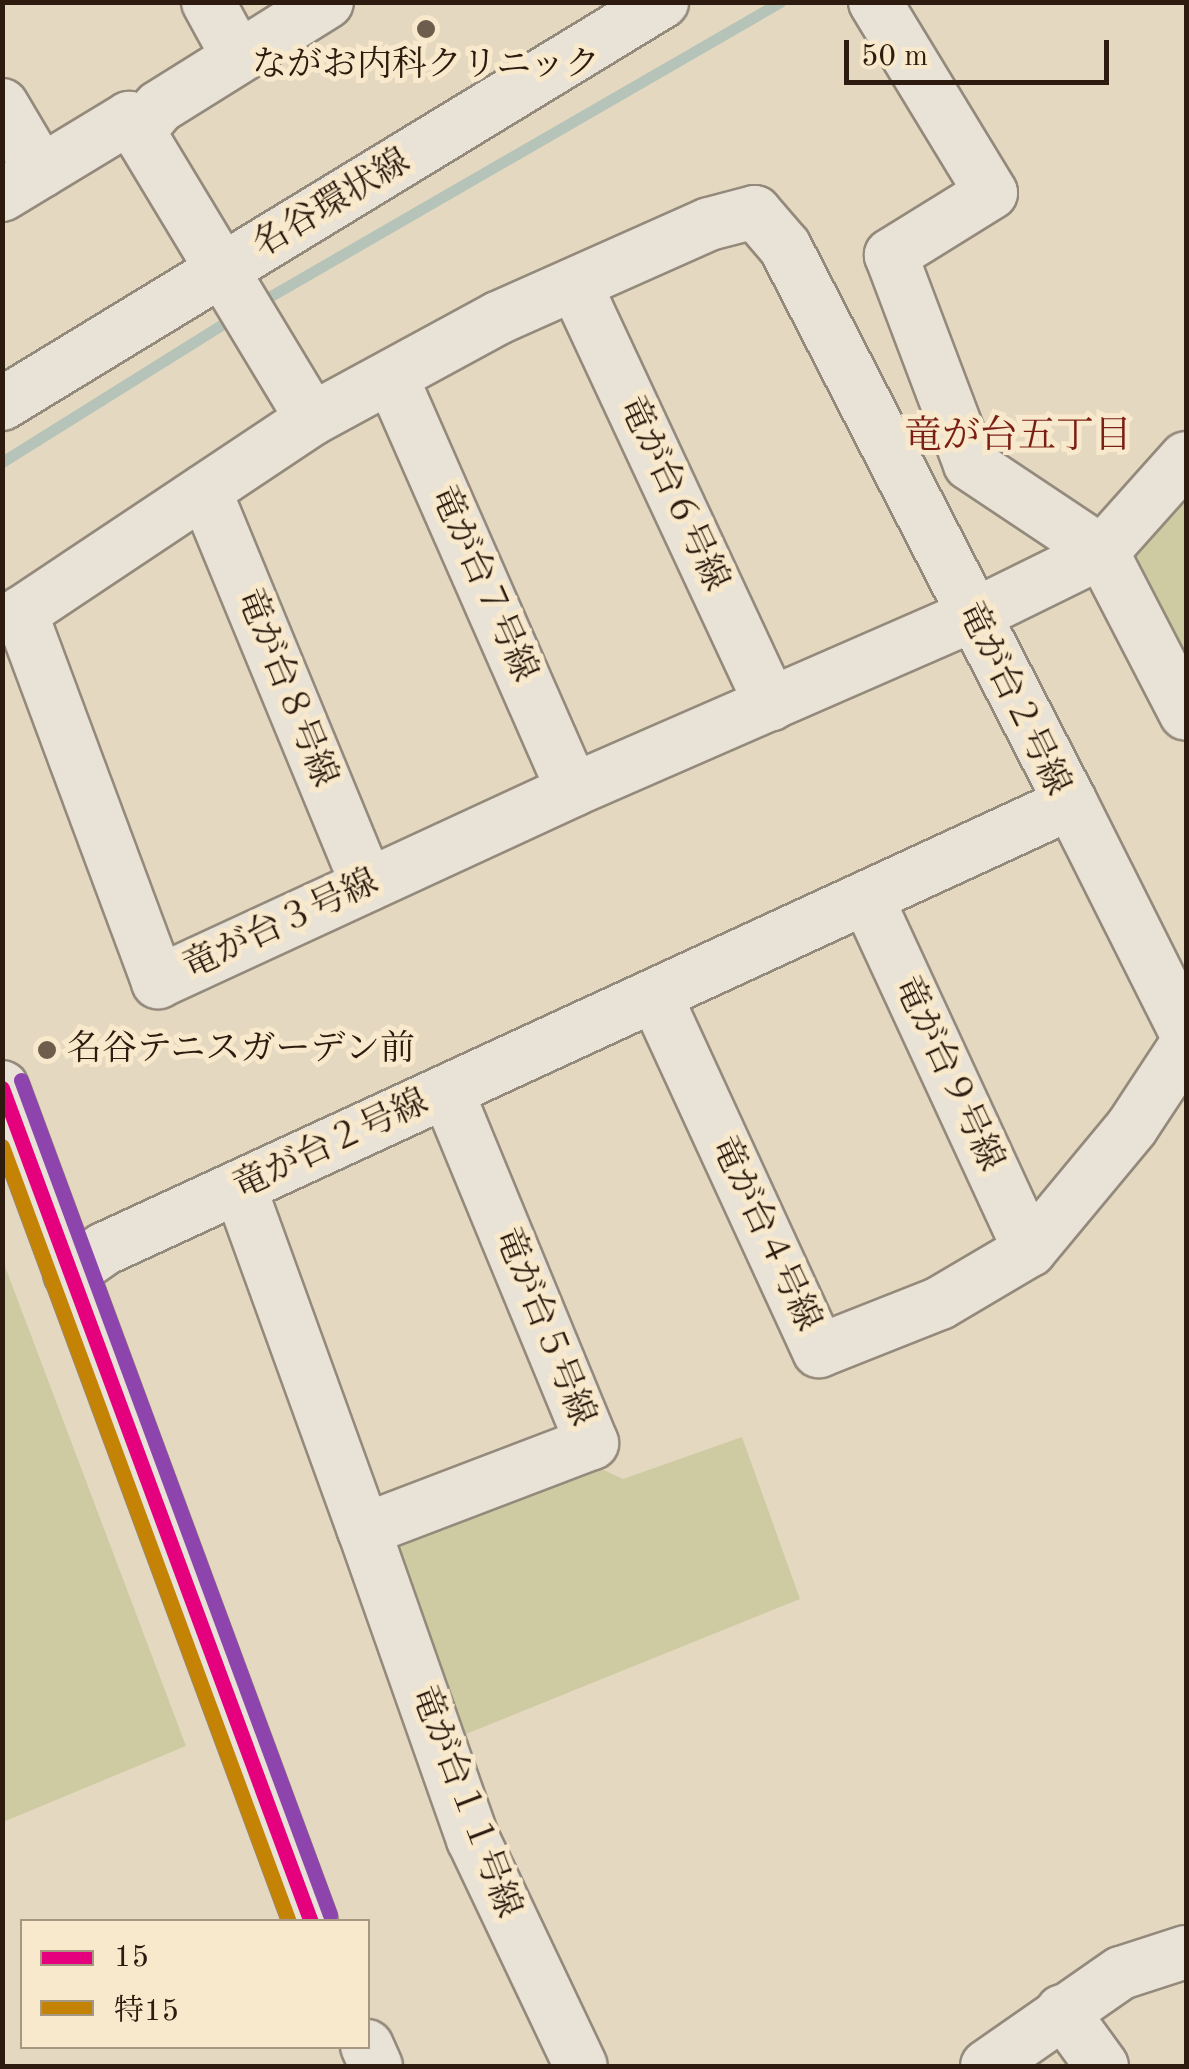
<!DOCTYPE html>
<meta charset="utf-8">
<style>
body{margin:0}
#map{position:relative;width:1189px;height:2069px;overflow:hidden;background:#e5d8c0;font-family:"Old Standard TT","Noto Serif JP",serif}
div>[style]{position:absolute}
.green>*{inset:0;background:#cecba3}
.stream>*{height:11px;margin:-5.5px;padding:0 5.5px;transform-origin:5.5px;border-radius:5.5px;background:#b5c3b9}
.roads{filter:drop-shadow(2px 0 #948a7c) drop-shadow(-2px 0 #948a7c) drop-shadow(0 2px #948a7c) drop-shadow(0 -2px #948a7c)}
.minor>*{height:52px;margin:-26px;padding:0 26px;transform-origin:26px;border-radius:26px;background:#e9e2d6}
.bus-1>*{height:15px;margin:-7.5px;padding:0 7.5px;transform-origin:7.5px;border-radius:7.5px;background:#e5007d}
.bus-2>*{height:15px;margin:-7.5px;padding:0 7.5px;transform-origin:7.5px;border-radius:7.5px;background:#c48304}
.bus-3>*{height:15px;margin:-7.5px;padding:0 7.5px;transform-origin:7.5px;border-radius:7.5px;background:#8e44ad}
.dots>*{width:28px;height:28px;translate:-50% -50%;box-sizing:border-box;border:5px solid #f8e9cc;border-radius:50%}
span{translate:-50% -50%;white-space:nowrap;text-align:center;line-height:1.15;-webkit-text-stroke:10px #f8e9cc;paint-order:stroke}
.poi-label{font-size:35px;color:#2c1b0e}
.left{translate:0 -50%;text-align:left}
.street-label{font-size:35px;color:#2c1b0e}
.neighbourhood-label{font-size:38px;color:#7a1f14}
.frame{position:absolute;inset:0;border:5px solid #2c1b0e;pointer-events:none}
.legend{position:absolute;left:20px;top:1919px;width:350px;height:130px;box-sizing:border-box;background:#f8e9cc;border:2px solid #a69780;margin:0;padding:12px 18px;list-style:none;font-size:30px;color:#2c1b0e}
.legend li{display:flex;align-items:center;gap:20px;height:50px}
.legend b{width:50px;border:2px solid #a69780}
.scale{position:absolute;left:844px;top:40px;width:265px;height:45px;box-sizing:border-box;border:5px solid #2c1b0e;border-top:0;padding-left:12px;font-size:30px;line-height:35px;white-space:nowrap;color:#2c1b0e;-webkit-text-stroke:8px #f8e9cc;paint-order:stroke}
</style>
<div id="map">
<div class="green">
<div style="clip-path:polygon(1186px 501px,1186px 654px,1132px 556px,1155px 522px)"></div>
<div style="clip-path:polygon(3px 1261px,186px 1746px,3px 1822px,2px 1822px)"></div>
<div style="clip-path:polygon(742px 1437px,800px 1599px,461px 1736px,389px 1543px,591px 1464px,623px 1479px)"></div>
</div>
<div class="stream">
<div style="left:257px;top:304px;width:604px;rotate:-30deg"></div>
<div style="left:2px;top:462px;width:276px;rotate:-32deg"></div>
</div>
<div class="roads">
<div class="minor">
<div style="left:208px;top:2px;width:60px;rotate:61.3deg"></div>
<div style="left:875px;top:2px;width:223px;rotate:58.7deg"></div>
<div style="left:991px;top:193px;width:118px;rotate:148.2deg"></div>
<div style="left:891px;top:255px;width:223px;rotate:69.3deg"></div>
<div style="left:970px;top:464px;width:159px;rotate:33.7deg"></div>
<div style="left:1102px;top:552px;width:182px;rotate:62.6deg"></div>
<div style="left:2px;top:105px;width:77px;rotate:59.4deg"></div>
<div style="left:2px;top:195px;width:149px;rotate:-31.2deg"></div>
<div style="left:129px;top:118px;width:17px;rotate:25deg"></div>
<div style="left:575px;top:284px;width:464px;rotate:65deg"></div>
<div style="left:392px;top:378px;width:450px;rotate:66.3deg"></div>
<div style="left:2px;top:404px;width:773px;rotate:-31.35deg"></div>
<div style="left:312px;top:419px;width:350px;rotate:146.3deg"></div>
<div style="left:21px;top:613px;width:394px;rotate:69.6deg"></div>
<div style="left:158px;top:982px;width:457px;rotate:-24.8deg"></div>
<div style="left:573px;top:790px;width:438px;rotate:-23.6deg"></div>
<div style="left:974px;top:615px;width:143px;rotate:-26.2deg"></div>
<div style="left:1102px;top:552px;width:126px;rotate:-48.2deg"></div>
<div style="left:205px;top:491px;width:426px;rotate:67.6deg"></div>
<div style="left:1071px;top:803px;width:257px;rotate:63.4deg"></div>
<div style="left:867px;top:898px;width:388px;rotate:65.2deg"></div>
<div style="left:656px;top:997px;width:390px;rotate:65.3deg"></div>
<div style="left:819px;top:1351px;width:130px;rotate:-21.6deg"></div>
<div style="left:940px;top:1303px;width:104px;rotate:-30.5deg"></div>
<div style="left:1030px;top:1250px;width:160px;rotate:-50.3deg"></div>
<div style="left:1132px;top:1127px;width:98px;rotate:-56.6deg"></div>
<div style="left:2px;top:1087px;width:890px;rotate:69.69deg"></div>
<div style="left:240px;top:1188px;width:364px;rotate:70.1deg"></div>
<div style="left:364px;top:1530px;width:244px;rotate:-20.9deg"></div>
<div style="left:592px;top:1443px;width:380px;rotate:-112.4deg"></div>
<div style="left:70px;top:1273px;width:42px;rotate:-35.2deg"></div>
<div style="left:104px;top:1249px;width:1065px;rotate:-24.76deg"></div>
<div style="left:1071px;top:803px;width:625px;rotate:-117.22deg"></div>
<div style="left:785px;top:247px;width:46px;rotate:-130.6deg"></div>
<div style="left:755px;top:212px;width:48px;rotate:165.4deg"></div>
<div style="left:709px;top:224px;width:231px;rotate:156deg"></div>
<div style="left:498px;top:318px;width:212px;rotate:151.5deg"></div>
<div style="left:312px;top:419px;width:326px;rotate:-121.1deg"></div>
<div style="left:144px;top:140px;width:15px;rotate:-90deg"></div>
<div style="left:144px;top:125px;width:23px;rotate:-50deg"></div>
<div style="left:159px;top:107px;width:198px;rotate:-32deg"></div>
<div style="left:364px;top:1530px;width:328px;rotate:70.6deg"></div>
<div style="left:473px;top:1839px;width:251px;rotate:64.6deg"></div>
<div style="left:1062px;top:2011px;width:68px;rotate:54deg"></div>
<div style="left:367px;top:2046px;width:22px;rotate:66deg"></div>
<div style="left:987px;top:2066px;width:163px;rotate:-34.8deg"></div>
<div style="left:1121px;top:1973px;width:68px;rotate:-17.9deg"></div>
</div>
</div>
<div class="bus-1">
<div style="left:2px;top:1088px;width:889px;rotate:69.67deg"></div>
</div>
<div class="bus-2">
<div style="left:2px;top:1146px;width:827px;rotate:69.7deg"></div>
</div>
<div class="bus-3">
<div style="left:21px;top:1080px;width:890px;rotate:69.69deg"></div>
</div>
<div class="dots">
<div style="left:426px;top:29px;background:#6d5d4c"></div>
<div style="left:47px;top:1050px;background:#6d5d4c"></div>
</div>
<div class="poi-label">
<span style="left:426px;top:66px">ながお内科クリニック</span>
<span class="left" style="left:67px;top:1050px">名谷テニスガーデン前</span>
</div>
<div class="street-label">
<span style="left:332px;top:204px;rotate:-31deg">名谷環状線</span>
<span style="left:673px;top:494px;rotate:65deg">竜が台６号線</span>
<span style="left:483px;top:584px;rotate:66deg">竜が台７号線</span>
<span style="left:286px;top:688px;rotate:68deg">竜が台８号線</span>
<span style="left:1013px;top:699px;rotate:64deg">竜が台２号線</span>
<span style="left:281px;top:925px;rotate:-25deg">竜が台３号線</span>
<span style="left:948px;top:1074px;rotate:65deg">竜が台９号線</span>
<span style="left:331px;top:1145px;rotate:-25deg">竜が台２号線</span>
<span style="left:765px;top:1234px;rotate:65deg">竜が台４号線</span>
<span style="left:544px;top:1327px;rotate:68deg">竜が台５号線</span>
<span style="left:465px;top:1802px;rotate:69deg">竜が台１１号線</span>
</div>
<div class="neighbourhood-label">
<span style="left:1018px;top:438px">竜が台五丁目</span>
</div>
<div class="frame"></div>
<ul class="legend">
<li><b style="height:12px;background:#e5007d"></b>15</li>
<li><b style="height:12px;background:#c48304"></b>特15</li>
</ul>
<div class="scale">50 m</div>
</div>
